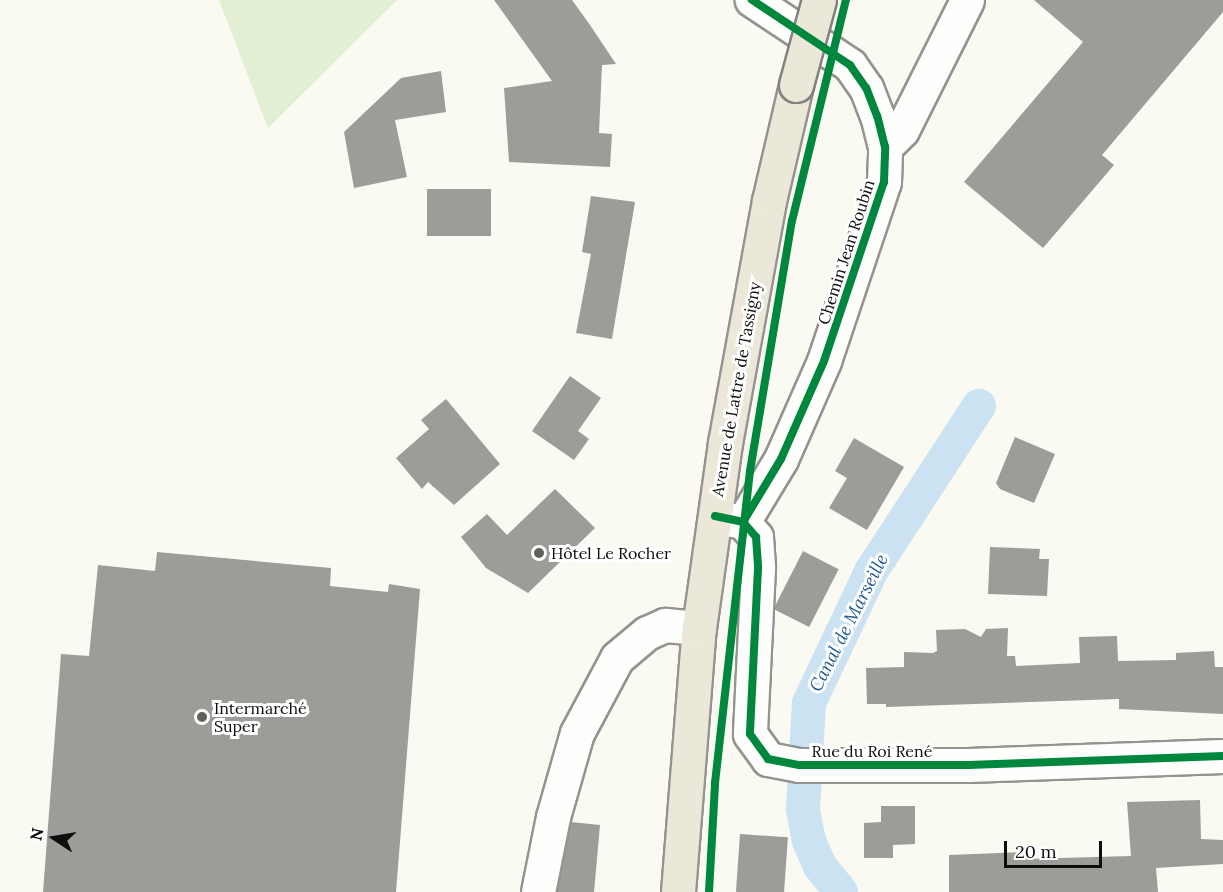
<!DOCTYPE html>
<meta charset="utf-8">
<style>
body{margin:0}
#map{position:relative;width:1223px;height:892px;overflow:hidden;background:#faf9f2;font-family:Lora,serif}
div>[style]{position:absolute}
.green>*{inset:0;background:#e2efd3}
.canal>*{height:34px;margin:-17px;padding:0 17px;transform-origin:17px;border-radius:17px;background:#cae2f2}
.building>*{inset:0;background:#9d9c98;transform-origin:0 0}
.roads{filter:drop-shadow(2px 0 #949390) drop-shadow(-2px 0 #949390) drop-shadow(0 2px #949390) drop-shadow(0 -2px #949390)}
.minor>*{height:33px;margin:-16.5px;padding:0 16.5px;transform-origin:16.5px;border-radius:16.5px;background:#fefefd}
.primary>*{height:33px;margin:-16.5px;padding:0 16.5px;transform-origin:16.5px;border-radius:16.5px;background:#ebe8da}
.bridges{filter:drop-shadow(2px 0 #81817d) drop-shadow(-2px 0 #81817d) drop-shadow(0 2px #81817d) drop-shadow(0 -2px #81817d)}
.primary-bridge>*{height:33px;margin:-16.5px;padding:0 16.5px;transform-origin:16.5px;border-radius:16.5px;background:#ebe8da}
.cycleway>*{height:8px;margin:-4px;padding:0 4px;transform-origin:4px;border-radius:4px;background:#00873e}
.dots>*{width:16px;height:16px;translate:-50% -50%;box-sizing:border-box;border:3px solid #fff;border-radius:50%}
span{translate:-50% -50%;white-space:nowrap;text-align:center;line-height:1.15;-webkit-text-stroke:6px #fff;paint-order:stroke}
.street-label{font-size:16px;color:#0d0d0d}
.poi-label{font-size:16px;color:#0d0d0d}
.left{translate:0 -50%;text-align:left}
.water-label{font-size:18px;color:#1f5c95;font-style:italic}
.north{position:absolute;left:24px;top:808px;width:60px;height:60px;-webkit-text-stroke:4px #fff;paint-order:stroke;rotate:282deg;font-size:16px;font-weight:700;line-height:24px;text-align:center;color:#0d0d0d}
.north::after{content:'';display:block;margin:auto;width:21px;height:27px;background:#0d0d0d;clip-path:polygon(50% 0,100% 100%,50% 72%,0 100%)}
.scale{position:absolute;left:1004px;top:841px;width:98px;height:27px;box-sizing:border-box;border:3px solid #0d0d0d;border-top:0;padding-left:8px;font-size:18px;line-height:21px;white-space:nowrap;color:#0d0d0d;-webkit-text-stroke:4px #fff;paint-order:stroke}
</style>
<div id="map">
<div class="green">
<div style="clip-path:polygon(219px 0,397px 0,268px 128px)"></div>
</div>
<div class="canal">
<div style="left:841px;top:892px;width:33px;rotate:-129deg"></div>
<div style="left:820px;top:866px;width:27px;rotate:-114deg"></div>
<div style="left:809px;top:841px;width:33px;rotate:-101deg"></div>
<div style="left:803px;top:809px;width:106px;rotate:-86.8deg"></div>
<div style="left:809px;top:703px;width:147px;rotate:-64.7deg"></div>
<div style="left:872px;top:570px;width:196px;rotate:-56.9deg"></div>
</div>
<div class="building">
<div style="clip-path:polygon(494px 0,572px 0,590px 25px,616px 64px,602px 65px,599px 133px,612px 134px,610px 167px,509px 162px,504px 88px,552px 81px)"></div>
<div style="clip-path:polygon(1034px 0,1223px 0,1223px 12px,1102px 155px,1114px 165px,1043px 248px,964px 182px,1083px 42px)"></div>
<div style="clip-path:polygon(441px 71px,446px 112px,395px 120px,407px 177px,354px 188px,344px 132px,401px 78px)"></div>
<div style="left:491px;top:189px;width:47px;height:64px;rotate:90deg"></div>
<div style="clip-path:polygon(591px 196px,635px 202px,612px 339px,576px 333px,591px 254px,582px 252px)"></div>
<div style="clip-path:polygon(570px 376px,601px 398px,578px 431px,589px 439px,574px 460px,532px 431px)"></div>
<div style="clip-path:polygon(446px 399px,500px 464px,454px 505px,428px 482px,422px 489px,396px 458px,429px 429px,421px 420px)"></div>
<div style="clip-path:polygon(1015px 437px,1055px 454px,1034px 503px,1000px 489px,996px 483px)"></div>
<div style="clip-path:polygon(854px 438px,904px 467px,867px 530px,829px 508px,847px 478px,835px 471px)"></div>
<div style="clip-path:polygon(555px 489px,595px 528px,528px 593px,486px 568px,461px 537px,487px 514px,507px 535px)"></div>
<div style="clip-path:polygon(990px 547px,1040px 549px,1039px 559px,1049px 559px,1047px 596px,988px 594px)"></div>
<div style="left:803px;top:551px;width:40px;height:65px;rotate:27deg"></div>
<div style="clip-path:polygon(157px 552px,331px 568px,330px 586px,388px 592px,389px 584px,420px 589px,396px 892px,43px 892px,61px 654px,89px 656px,98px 565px,155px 571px)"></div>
<div style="clip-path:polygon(1008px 628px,1007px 656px,1015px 656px,1016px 666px,1080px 663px,1079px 637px,1117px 636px,1118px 661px,1176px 660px,1176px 653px,1214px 651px,1215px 667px,1223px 667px,1223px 714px,1119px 709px,1119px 699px,886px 707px,886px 704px,867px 704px,866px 668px,904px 667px,904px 652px,933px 653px,937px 651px,936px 630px,965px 629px,981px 637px,986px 629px)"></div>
<div style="clip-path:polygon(1200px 800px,1201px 839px,1223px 840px,1223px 864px,1156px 868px,1158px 892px,949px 892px,949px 855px,1024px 852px,1024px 859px,1131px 856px,1127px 802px)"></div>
<div style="clip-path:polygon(881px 806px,915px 806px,915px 844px,893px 845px,893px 858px,864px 858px,864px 823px,881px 822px)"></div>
<div style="clip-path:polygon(571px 822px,600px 825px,594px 892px,557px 892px)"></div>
<div style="left:740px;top:834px;width:48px;height:58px;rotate:4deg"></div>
</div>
<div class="roads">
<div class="minor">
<div style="left:885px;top:147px;width:24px;rotate:-45deg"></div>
<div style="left:902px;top:130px;width:145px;rotate:-63.4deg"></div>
<div style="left:721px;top:518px;width:22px;rotate:10deg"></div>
<div style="left:743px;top:522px;width:74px;rotate:-58.9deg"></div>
<div style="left:781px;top:459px;width:107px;rotate:-66.3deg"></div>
<div style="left:824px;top:361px;width:189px;rotate:-71.5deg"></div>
<div style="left:884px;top:182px;width:35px;rotate:-88deg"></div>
<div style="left:885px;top:147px;width:32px;rotate:-104deg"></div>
<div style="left:877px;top:116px;width:30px;rotate:-111deg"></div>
<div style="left:866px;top:88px;width:28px;rotate:-125deg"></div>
<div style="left:850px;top:65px;width:118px;rotate:-146.4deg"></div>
<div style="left:743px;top:522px;width:20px;rotate:49deg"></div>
<div style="left:756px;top:537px;width:31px;rotate:86deg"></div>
<div style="left:758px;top:568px;width:166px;rotate:92.8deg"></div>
<div style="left:750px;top:734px;width:31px;rotate:54deg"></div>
<div style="left:768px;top:759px;width:32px;rotate:11deg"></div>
<div style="left:799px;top:765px;width:169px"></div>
<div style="left:968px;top:765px;width:255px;rotate:-2deg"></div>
<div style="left:538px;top:892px;width:76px;rotate:-78.7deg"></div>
<div style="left:553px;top:817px;width:87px;rotate:-74.1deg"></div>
<div style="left:577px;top:733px;width:85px;rotate:-61.9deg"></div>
<div style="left:617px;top:658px;width:39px;rotate:-40deg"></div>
<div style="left:647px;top:633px;width:20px;rotate:-24deg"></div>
<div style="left:665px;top:625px;width:34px;rotate:5deg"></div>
</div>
<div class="primary">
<div style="left:678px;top:892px;width:265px;rotate:-85.5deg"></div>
<div style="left:699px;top:628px;width:187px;rotate:-82deg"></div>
<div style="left:725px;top:443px;width:246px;rotate:-79.7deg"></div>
<div style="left:769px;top:201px;width:119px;rotate:-76.9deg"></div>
</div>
</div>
<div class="bridges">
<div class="primary-bridge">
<div style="left:796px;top:85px;width:88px;rotate:-74.9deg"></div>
</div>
</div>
<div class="cycleway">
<div style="left:715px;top:516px;width:29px;rotate:12deg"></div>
<div style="left:743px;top:522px;width:74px;rotate:-58.9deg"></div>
<div style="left:781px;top:459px;width:107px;rotate:-66.3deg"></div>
<div style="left:824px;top:361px;width:189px;rotate:-71.5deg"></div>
<div style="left:884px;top:182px;width:35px;rotate:-88deg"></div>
<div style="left:885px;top:147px;width:32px;rotate:-104deg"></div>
<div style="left:877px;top:116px;width:30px;rotate:-111deg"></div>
<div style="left:866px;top:88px;width:28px;rotate:-125deg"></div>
<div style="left:850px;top:65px;width:118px;rotate:-146.4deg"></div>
<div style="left:743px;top:522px;width:20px;rotate:49deg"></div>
<div style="left:756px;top:537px;width:31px;rotate:86deg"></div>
<div style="left:758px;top:568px;width:166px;rotate:92.8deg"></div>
<div style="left:750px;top:734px;width:31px;rotate:54deg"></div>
<div style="left:768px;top:759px;width:32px;rotate:11deg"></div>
<div style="left:799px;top:765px;width:169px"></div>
<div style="left:968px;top:765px;width:255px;rotate:-2deg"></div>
<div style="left:709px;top:892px;width:109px;rotate:-86.8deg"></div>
<div style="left:715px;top:783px;width:314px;rotate:-83.6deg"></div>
<div style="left:750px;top:471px;width:254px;rotate:-80.5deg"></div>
<div style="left:792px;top:221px;width:228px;rotate:-76.3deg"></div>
</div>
<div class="dots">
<div style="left:539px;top:553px;background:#60605d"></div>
<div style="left:202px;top:717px;background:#60605d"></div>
</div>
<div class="street-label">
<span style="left:846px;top:252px;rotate:-72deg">Chemin Jean Roubin</span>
<span style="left:736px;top:389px;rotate:-80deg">Avenue de Lattre de Tassigny</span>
<span style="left:872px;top:751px">Rue du Roi René</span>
</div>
<div class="poi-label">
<span class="left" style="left:551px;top:553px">Hôtel Le Rocher</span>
<span class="left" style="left:214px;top:717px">Intermarché<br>Super</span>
</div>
<div class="water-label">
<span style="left:849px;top:623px;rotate:-63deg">Canal de Marseille</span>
</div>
<div class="north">N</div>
<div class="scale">20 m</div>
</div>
